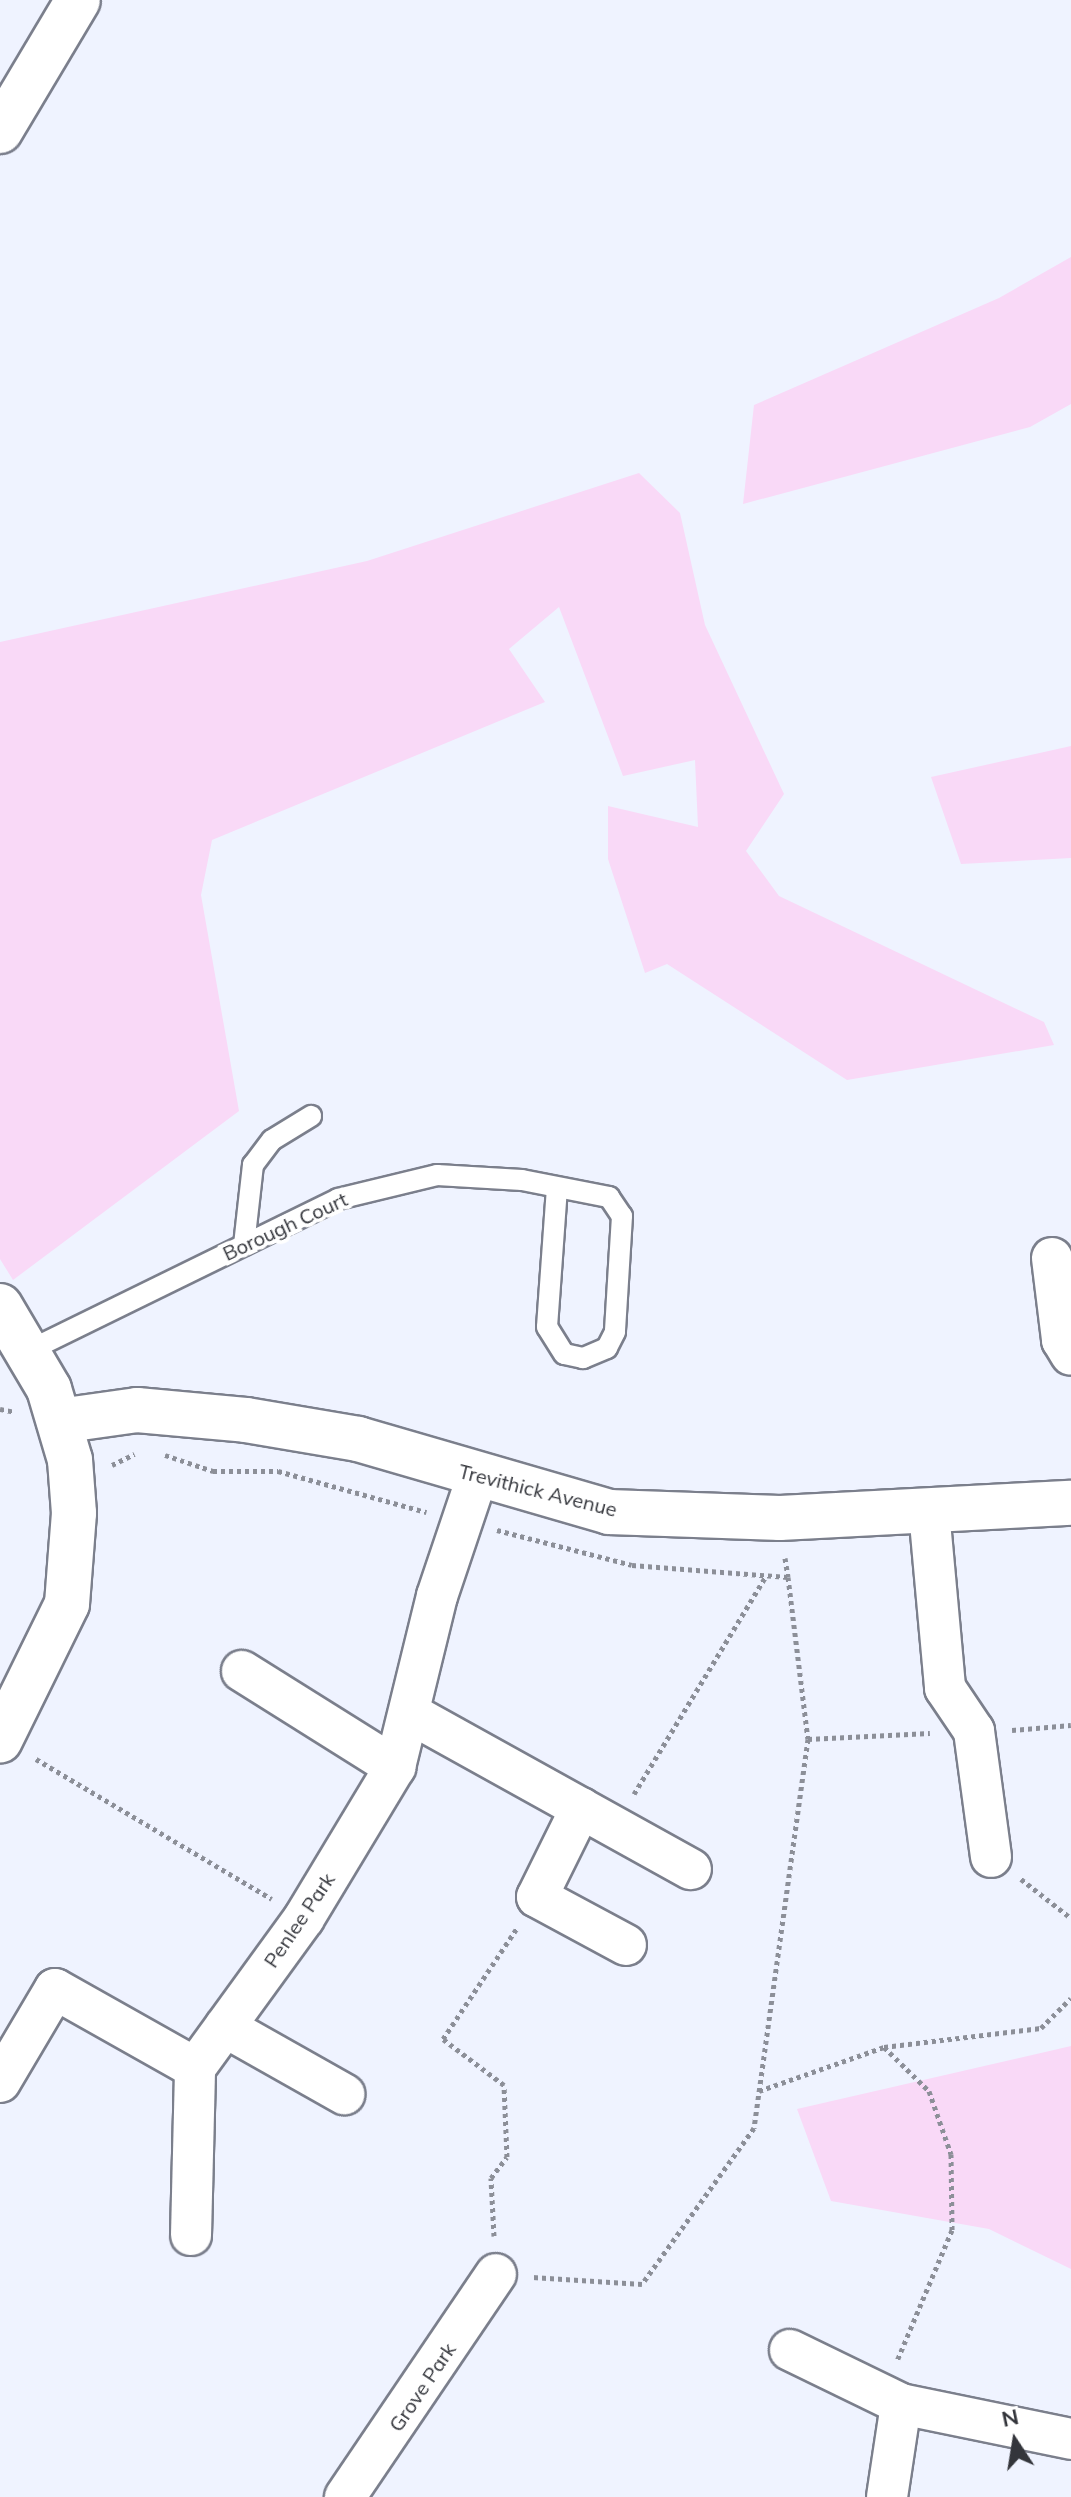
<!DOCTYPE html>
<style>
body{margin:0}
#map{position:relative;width:1071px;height:2497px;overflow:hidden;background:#eff3ff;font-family:Mulish,sans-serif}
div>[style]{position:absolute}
.green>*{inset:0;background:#f9d9f7}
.path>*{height:5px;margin-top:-2.5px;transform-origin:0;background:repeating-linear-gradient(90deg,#8c8f98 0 4px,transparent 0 8px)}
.roads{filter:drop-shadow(2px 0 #7b7f8c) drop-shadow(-2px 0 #7b7f8c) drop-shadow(0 2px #7b7f8c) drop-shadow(0 -2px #7b7f8c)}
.lane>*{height:20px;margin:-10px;padding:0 10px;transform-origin:10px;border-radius:10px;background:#fff}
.street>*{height:40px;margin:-20px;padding:0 20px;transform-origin:20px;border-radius:20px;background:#fff}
.secondary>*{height:44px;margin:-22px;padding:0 22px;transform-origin:22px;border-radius:22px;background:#fff}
.primary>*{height:44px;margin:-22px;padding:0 22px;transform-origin:22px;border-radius:22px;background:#fff}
span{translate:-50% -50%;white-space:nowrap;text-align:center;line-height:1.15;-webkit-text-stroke:8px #fff;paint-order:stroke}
.street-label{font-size:20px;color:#33353b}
.north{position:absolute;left:975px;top:2401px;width:80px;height:80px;-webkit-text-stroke:6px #fff;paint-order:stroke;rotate:348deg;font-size:22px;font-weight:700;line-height:32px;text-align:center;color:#33353b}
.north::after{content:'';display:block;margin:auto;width:28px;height:36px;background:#33353b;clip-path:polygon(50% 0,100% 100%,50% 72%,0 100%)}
</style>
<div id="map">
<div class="green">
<div style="clip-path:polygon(1071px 257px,1071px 404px,1030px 427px,743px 504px,754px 405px,999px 298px)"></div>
<div style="clip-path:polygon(639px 473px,680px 513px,705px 625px,784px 794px,746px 851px,779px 896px,1044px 1022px,1054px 1045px,847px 1080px,667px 964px,645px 973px,608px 859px,608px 806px,698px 827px,695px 760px,623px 776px,559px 607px,509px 649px,545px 702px,212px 840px,201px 895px,239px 1111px,13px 1280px,0 1259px,0 642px,367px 561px)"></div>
<div style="clip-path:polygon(1071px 746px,1071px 858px,961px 864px,931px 777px)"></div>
<div style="clip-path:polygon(1071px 2046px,1071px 2269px,989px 2229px,831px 2201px,797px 2109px)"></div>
</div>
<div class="path">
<div style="left:0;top:1409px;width:15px;rotate:11deg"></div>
<div style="left:165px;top:1455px;width:51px;rotate:18.4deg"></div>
<div style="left:213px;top:1471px;width:65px"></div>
<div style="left:278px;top:1471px;width:154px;rotate:15.5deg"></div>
<div style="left:112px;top:1465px;width:25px;rotate:-26deg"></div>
<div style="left:497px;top:1530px;width:139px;rotate:14.5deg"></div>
<div style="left:632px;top:1565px;width:156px;rotate:4.4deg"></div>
<div style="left:788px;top:1577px;width:163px;rotate:83deg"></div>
<div style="left:808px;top:1739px;width:393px;rotate:97.9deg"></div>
<div style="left:754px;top:2128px;width:192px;rotate:125.7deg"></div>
<div style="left:642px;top:2284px;width:110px;rotate:-176.4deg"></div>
<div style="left:785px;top:1558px;width:19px;rotate:81deg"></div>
<div style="left:1012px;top:1730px;width:59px;rotate:-4.8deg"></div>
<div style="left:808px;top:1739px;width:122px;rotate:-2.8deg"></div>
<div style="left:36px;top:1759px;width:274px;rotate:30.7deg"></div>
<div style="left:634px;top:1794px;width:255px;rotate:-58.8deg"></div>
<div style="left:1021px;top:1879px;width:63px;rotate:38deg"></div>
<div style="left:884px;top:2047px;width:63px;rotate:44.4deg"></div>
<div style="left:929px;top:2091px;width:67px;rotate:70.8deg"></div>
<div style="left:951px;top:2154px;width:76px;rotate:89.2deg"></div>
<div style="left:952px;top:2230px;width:142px;rotate:112.8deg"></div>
<div style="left:759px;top:2091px;width:133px;rotate:-19.4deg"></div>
<div style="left:884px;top:2047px;width:158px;rotate:-6.9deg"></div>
<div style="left:1041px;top:2028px;width:42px;rotate:-45deg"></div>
<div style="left:494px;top:2236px;width:58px;rotate:-93deg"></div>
<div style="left:491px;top:2178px;width:26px;rotate:-53deg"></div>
<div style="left:507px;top:2157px;width:72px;rotate:-92.4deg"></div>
<div style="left:504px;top:2085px;width:76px;rotate:-143deg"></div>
<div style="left:443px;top:2039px;width:133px;rotate:-56.3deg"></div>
</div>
<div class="roads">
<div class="lane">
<div style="left:244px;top:1245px;width:81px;rotate:-83.6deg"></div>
<div style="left:253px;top:1165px;width:31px;rotate:-53deg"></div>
<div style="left:272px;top:1140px;width:46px;rotate:-31.6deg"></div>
<div style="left:30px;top:1350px;width:343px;rotate:-26.1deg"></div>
<div style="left:338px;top:1199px;width:102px;rotate:-13.6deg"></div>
<div style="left:437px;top:1175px;width:85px;rotate:3.4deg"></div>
<div style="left:522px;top:1180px;width:89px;rotate:11.1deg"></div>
<div style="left:609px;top:1197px;width:23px;rotate:56deg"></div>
<div style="left:622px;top:1216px;width:116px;rotate:93.5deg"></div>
<div style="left:615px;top:1332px;width:18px;rotate:117deg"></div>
<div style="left:607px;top:1348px;width:26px;rotate:157deg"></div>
<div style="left:583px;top:1358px;width:19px;rotate:-168deg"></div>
<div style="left:564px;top:1354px;width:32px;rotate:-122deg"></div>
<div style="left:547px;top:1327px;width:138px;rotate:-85.9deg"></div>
</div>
<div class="street">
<div style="left:1052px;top:1258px;width:83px;rotate:83deg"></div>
<div style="left:1062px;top:1340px;width:17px;rotate:59deg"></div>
<div style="left:929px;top:1511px;width:178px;rotate:84.8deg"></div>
<div style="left:945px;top:1688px;width:52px;rotate:56deg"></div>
<div style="left:974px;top:1731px;width:127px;rotate:82.3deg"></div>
<div style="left:242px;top:1671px;width:181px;rotate:32.1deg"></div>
<div style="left:411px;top:1714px;width:320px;rotate:29deg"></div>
<div style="left:581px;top:1808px;width:99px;rotate:116.3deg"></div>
<div style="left:537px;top:1897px;width:101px;rotate:28.3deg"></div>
<div style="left:225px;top:2027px;width:137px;rotate:29.4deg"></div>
<div style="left:0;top:2082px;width:108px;rotate:-59.4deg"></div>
<div style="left:55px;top:1989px;width:161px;rotate:29.4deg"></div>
<div style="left:191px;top:2235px;width:167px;rotate:-88.6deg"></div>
<div style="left:195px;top:2068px;width:185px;rotate:-54deg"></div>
<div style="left:304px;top:1918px;width:176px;rotate:-58.9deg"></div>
<div style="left:395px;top:1767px;width:176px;rotate:-76.2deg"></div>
<div style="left:437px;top:1596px;width:126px;rotate:-71.4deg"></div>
<div style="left:790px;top:2350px;width:123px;rotate:25.9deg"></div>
<div style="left:901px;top:2404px;width:174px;rotate:11.6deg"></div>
<div style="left:345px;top:2497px;width:269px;rotate:-55.9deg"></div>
<div style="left:887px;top:2497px;width:94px;rotate:-81.4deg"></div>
</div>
<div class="secondary">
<div style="left:0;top:1306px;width:96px;rotate:59.4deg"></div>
<div style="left:49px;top:1389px;width:74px;rotate:73.5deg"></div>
<div style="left:70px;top:1460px;width:53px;rotate:85.7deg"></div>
<div style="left:74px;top:1513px;width:91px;rotate:94.4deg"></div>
<div style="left:67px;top:1604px;width:152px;rotate:116.2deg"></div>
<div style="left:59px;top:1421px;width:79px;rotate:-8deg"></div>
<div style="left:137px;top:1410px;width:109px;rotate:5.2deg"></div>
<div style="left:246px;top:1420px;width:114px;rotate:9.6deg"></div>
<div style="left:358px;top:1439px;width:261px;rotate:16.2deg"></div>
<div style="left:609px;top:1512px;width:171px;rotate:2deg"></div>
<div style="left:780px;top:1518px;width:291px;rotate:-3deg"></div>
</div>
<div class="primary">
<div style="left:0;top:131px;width:152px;rotate:-59.2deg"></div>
</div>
</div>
<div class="street-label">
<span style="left:285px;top:1226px;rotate:-25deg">Borough Court</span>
<span style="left:538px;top:1490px;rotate:14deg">Trevithick Avenue</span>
<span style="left:299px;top:1920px;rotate:-56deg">Penlee Park</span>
<span style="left:422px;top:2387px;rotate:-56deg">Grove Park</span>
</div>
<div class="north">N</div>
</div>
